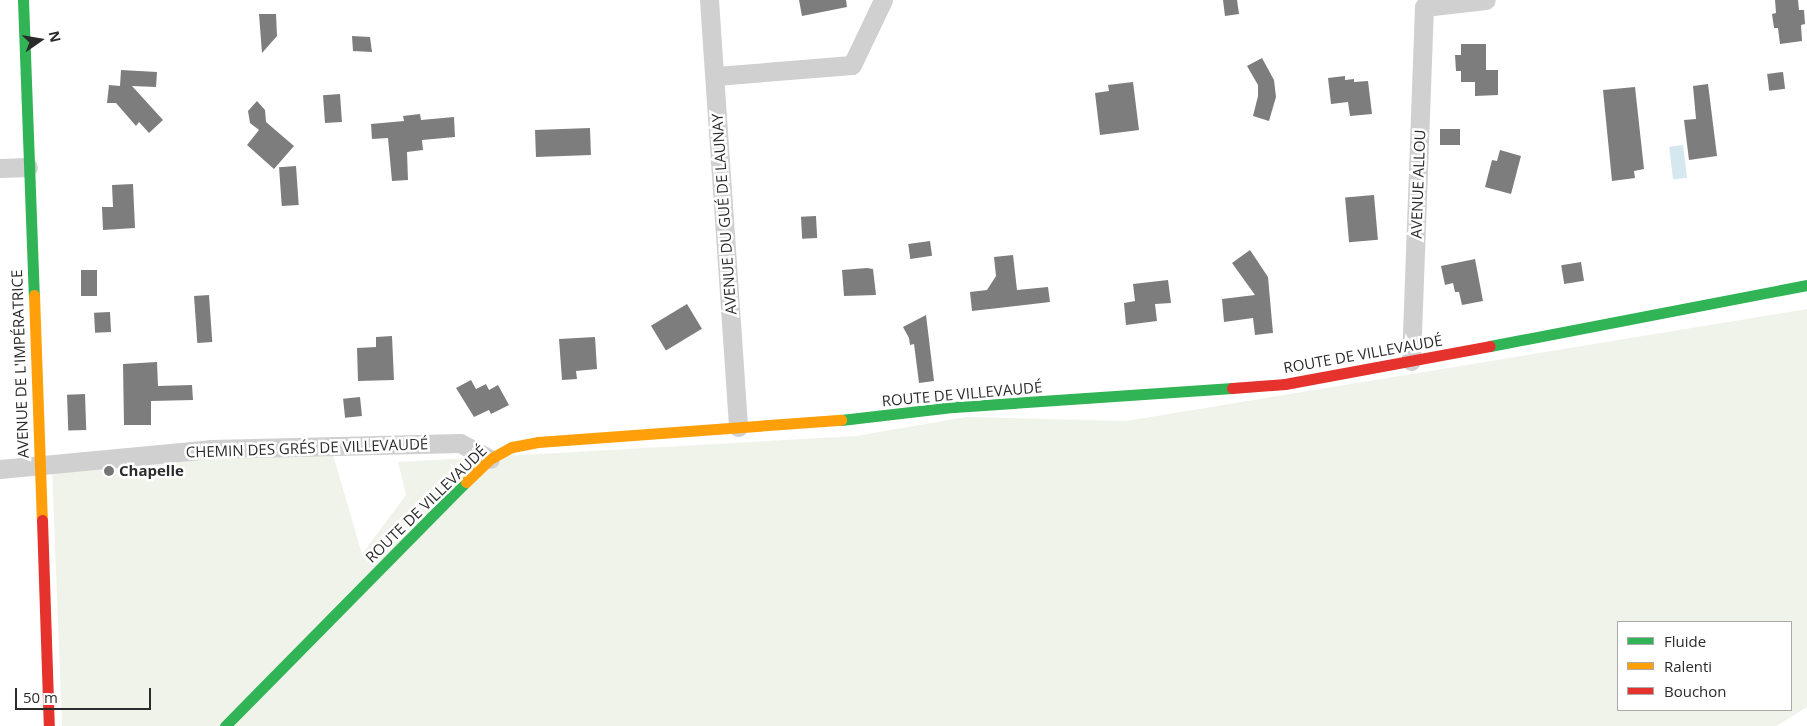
<!DOCTYPE html>
<meta charset="utf-8">
<style>
body{margin:0}
#map{position:relative;width:1807px;height:726px;overflow:hidden;background:#fff;font-family:"Open Sans",sans-serif}
div>[style]{position:absolute}
.green>*{inset:0;background:#f0f3ea}
.water>*{inset:0;background:#d6e8ef;transform-origin:0 0}
.building>*{inset:0;background:#7d7d7d;transform-origin:0 0}
.street>*{height:19px;margin:-9.5px;padding:0 9.5px;transform-origin:9.5px;border-radius:9.5px;background:#d0d0d0}
.fast>*{height:11px;margin:-5.5px;padding:0 5.5px;transform-origin:5.5px;border-radius:5.5px;background:#30b455}
.slow>*{height:11px;margin:-5.5px;padding:0 5.5px;transform-origin:5.5px;border-radius:5.5px;background:#ff9f0a}
.jam>*{height:11px;margin:-5.5px;padding:0 5.5px;transform-origin:5.5px;border-radius:5.5px;background:#e5322d}
.dots>*{width:14px;height:14px;translate:-50% -50%;box-sizing:border-box;border:2px solid #fff;border-radius:50%}
span{translate:-50% -50%;white-space:nowrap;text-align:center;line-height:1.15;-webkit-text-stroke:5px #fff;paint-order:stroke}
.street-label{font-size:15px;color:#2b2b2b}
.poi-label{font-size:15px;color:#2b2b2b;font-weight:700}
.left{translate:0 -50%;text-align:left}
.legend{position:absolute;left:1617px;top:621px;width:175px;height:90px;box-sizing:border-box;background:#fff;border:1px solid #aaa;margin:0;padding:6px 9px;list-style:none;font-size:15px;color:#2b2b2b}
.legend li{display:flex;align-items:center;gap:10px;height:25px}
.legend b{width:25px;border:1px solid #aaa}
.north{position:absolute;left:15px;top:15px;width:50px;height:50px;-webkit-text-stroke:4px #fff;paint-order:stroke;rotate:77deg;font-size:14px;font-weight:700;line-height:20px;text-align:center;color:#2b2b2b}
.north::after{content:'';display:block;margin:auto;width:18px;height:22px;background:#2b2b2b;clip-path:polygon(50% 0,100% 100%,50% 72%,0 100%)}
.scale{position:absolute;left:15px;top:688px;width:136px;height:22px;box-sizing:border-box;border:2px solid #2b2b2b;border-top:0;padding-left:6px;font-size:15px;line-height:18px;white-space:nowrap;color:#2b2b2b;-webkit-text-stroke:4px #fff;paint-order:stroke}
</style>
<div id="map">
<div class="green">
<div style="clip-path:polygon(evenodd,1807px 309px,1807px 707px,1777px 726px,62px 726px,52px 468px,332px 451px,362px 554px,406px 495px,398px 462px,856px 436px,966px 417px,1126px 421px,1807px 309px,1618px 622px,1791px 622px,1791px 710px,1618px 710px,1618px 622px)"></div>
</div>
<div class="water">
<div style="left:1683px;top:145px;width:33px;height:14px;rotate:83deg"></div>
</div>
<div class="building">
<div style="clip-path:polygon(799px 0,846px 0,847px 7px,802px 16px)"></div>
<div style="clip-path:polygon(1223px 0,1237px 0,1239px 14px,1225px 16px)"></div>
<div style="clip-path:polygon(1775px 0,1798px 0,1799px 10px,1804px 10px,1805px 24px,1801px 25px,1802px 41px,1780px 44px,1778px 28px,1774px 28px,1772px 14px,1776px 13px)"></div>
<div style="clip-path:polygon(259px 14px,276px 14px,277px 36px,262px 53px)"></div>
<div style="clip-path:polygon(352px 36px,370px 37px,372px 52px,353px 51px)"></div>
<div style="clip-path:polygon(1461px 44px,1486px 44px,1486px 70px,1498px 70px,1498px 95px,1475px 96px,1475px 82px,1461px 82px,1461px 71px,1456px 71px,1455px 55px,1461px 55px)"></div>
<div style="clip-path:polygon(1262px 58px,1274px 80px,1276px 97px,1269px 121px,1253px 116px,1258px 96px,1258px 85px,1247px 66px)"></div>
<div style="clip-path:polygon(121px 70px,157px 72px,156px 87px,132px 86px,163px 120px,149px 133px,139px 122px,136px 126px,116px 103px,107px 103px,109px 85px,120px 86px)"></div>
<div style="left:1783px;top:72px;width:17px;height:16px;rotate:83deg"></div>
<div style="clip-path:polygon(1345px 76px,1345px 80px,1354px 79px,1354px 82px,1368px 81px,1372px 114px,1350px 116px,1348px 102px,1331px 104px,1328px 78px)"></div>
<div style="clip-path:polygon(1133px 82px,1139px 130px,1100px 135px,1095px 93px,1109px 91px,1108px 85px)"></div>
<div style="clip-path:polygon(1708px 84px,1717px 156px,1689px 160px,1684px 120px,1696px 119px,1693px 86px)"></div>
<div style="clip-path:polygon(1635px 87px,1644px 169px,1634px 171px,1635px 178px,1612px 181px,1603px 90px)"></div>
<div style="left:340px;top:94px;width:28px;height:17px;rotate:86deg"></div>
<div style="clip-path:polygon(257px 101px,265px 110px,266px 122px,294px 146px,274px 169px,247px 145px,259px 130px,250px 123px,248px 111px)"></div>
<div style="clip-path:polygon(420px 114px,421px 120px,454px 117px,455px 137px,422px 140px,423px 150px,407px 152px,408px 180px,392px 181px,388px 138px,372px 139px,371px 124px,404px 121px,403px 116px)"></div>
<div style="left:590px;top:128px;width:27px;height:55px;rotate:88deg"></div>
<div style="left:1440px;top:129px;width:20px;height:16px"></div>
<div style="clip-path:polygon(1500px 150px,1521px 156px,1511px 194px,1485px 187px,1492px 160px,1497px 161px)"></div>
<div style="left:296px;top:166px;width:39px;height:17px;rotate:86deg"></div>
<div style="clip-path:polygon(133px 184px,135px 228px,103px 230px,102px 207px,113px 207px,112px 185px)"></div>
<div style="left:1374px;top:195px;width:45px;height:29px;rotate:85deg"></div>
<div style="left:816px;top:216px;width:22px;height:15px;rotate:87deg"></div>
<div style="left:930px;top:241px;width:15px;height:22px;rotate:82deg"></div>
<div style="clip-path:polygon(1250px 250px,1268px 277px,1273px 333px,1255px 335px,1253px 318px,1224px 322px,1222px 299px,1255px 295px,1232px 263px)"></div>
<div style="clip-path:polygon(1013px 255px,1017px 290px,1048px 287px,1050px 302px,972px 311px,970px 292px,987px 290px,996px 276px,994px 257px)"></div>
<div style="clip-path:polygon(1475px 259px,1483px 301px,1462px 305px,1459px 292px,1455px 292px,1453px 283px,1445px 285px,1441px 266px)"></div>
<div style="left:1581px;top:262px;width:19px;height:20px;rotate:81deg"></div>
<div style="clip-path:polygon(867px 268px,873px 269px,876px 295px,844px 296px,842px 270px)"></div>
<div style="left:81px;top:270px;width:16px;height:26px"></div>
<div style="clip-path:polygon(1168px 280px,1171px 303px,1155px 304px,1157px 321px,1126px 325px,1124px 303px,1135px 301px,1133px 284px)"></div>
<div style="left:209px;top:295px;width:47px;height:15px;rotate:86deg"></div>
<div style="left:687px;top:304px;width:29px;height:42px;rotate:59deg"></div>
<div style="left:110px;top:312px;width:20px;height:16px;rotate:87deg"></div>
<div style="clip-path:polygon(926px 315px,934px 381px,919px 383px,914px 344px,910px 345px,909px 338px,903px 327px)"></div>
<div style="clip-path:polygon(392px 336px,394px 380px,358px 381px,357px 348px,376px 347px,376px 337px)"></div>
<div style="clip-path:polygon(595px 337px,597px 369px,576px 371px,577px 379px,562px 380px,559px 339px)"></div>
<div style="clip-path:polygon(157px 362px,158px 386px,192px 385px,193px 400px,151px 401px,151px 425px,124px 425px,123px 364px)"></div>
<div style="clip-path:polygon(471px 380px,476px 389px,486px 384px,489px 390px,498px 385px,509px 405px,491px 414px,489px 410px,474px 417px,456px 388px)"></div>
<div style="left:85px;top:394px;width:36px;height:18px;rotate:88deg"></div>
<div style="left:360px;top:397px;width:19px;height:17px;rotate:84deg"></div>
</div>
<div class="street">
<div style="left:709px;top:0;width:428px;rotate:86.1deg"></div>
<div style="left:716px;top:76px;width:136px;rotate:-4.6deg"></div>
<div style="left:852px;top:65px;width:72px;rotate:-64.5deg"></div>
<div style="left:0;top:168px;width:28px;rotate:-2deg"></div>
<div style="left:1411px;top:361px;width:354px;rotate:-87.9deg"></div>
<div style="left:1424px;top:7px;width:62px;rotate:-6.4deg"></div>
<div style="left:0;top:469px;width:211px;rotate:-5.4deg"></div>
<div style="left:210px;top:449px;width:250px;rotate:-1.4deg"></div>
<div style="left:460px;top:443px;width:34px;rotate:28deg"></div>
</div>
<div class="fast">
<div style="left:23px;top:0;width:295px;rotate:87.9deg"></div>
<div style="left:1490px;top:346px;width:323px;rotate:-10.9deg"></div>
<div style="left:841px;top:420px;width:114px;rotate:-6.6deg"></div>
<div style="left:954px;top:407px;width:279px;rotate:-3.9deg"></div>
<div style="left:225px;top:726px;width:343px;rotate:-45.4deg"></div>
</div>
<div class="slow">
<div style="left:34px;top:295px;width:225px;rotate:88deg"></div>
<div style="left:466px;top:482px;width:33px;rotate:-44deg"></div>
<div style="left:490px;top:459px;width:25px;rotate:-29deg"></div>
<div style="left:512px;top:447px;width:26px;rotate:-11deg"></div>
<div style="left:538px;top:442px;width:304px;rotate:-4.2deg"></div>
</div>
<div class="jam">
<div style="left:1232px;top:388px;width:53px;rotate:-4.3deg"></div>
<div style="left:1285px;top:384px;width:208px;rotate:-10.5deg"></div>
<div style="left:42px;top:520px;width:206px;rotate:88.1deg"></div>
</div>
<div class="dots">
<div style="left:109px;top:471px;background:#757575"></div>
</div>
<div class="street-label">
<span style="left:1418px;top:184px;rotate:-88deg">AVENUE ALLOU</span>
<span style="left:724px;top:214px;rotate:-94deg">AVENUE DU GUÉ DE LAUNAY</span>
<span style="left:1363px;top:354px;rotate:-10deg">ROUTE DE VILLEVAUDÉ</span>
<span style="left:20px;top:364px;rotate:-92deg">AVENUE DE L'IMPÉRATRICE</span>
<span style="left:962px;top:394px;rotate:-5deg">ROUTE DE VILLEVAUDÉ</span>
<span style="left:307px;top:448px;rotate:-2deg">CHEMIN DES GRÉS DE VILLEVAUDÉ</span>
<span style="left:426px;top:504px;rotate:-44deg">ROUTE DE VILLEVAUDÉ</span>
</div>
<div class="poi-label">
<span class="left" style="left:119px;top:471px">Chapelle</span>
</div>
<ul class="legend">
<li><b style="height:6px;background:#30b455"></b>Fluide</li>
<li><b style="height:6px;background:#ff9f0a"></b>Ralenti</li>
<li><b style="height:6px;background:#e5322d"></b>Bouchon</li>
</ul>
<div class="north">N</div>
<div class="scale">50 m</div>
</div>
